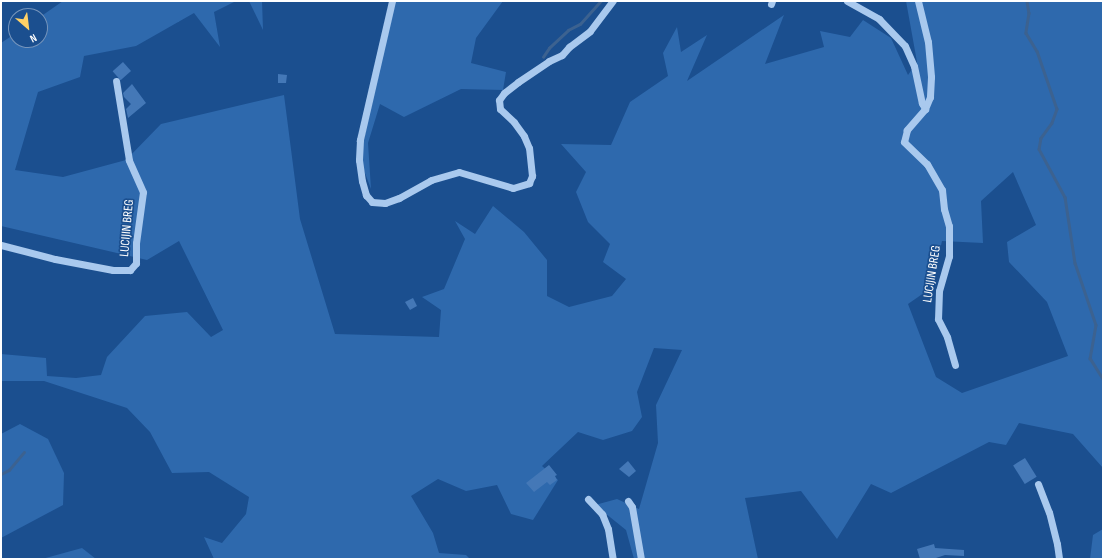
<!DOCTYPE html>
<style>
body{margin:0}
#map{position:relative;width:1104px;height:560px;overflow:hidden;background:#1b4f8f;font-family:"Sofia Sans Condensed",sans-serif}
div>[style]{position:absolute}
.green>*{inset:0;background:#2e69ad}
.stream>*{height:2.5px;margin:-1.25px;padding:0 1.25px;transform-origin:1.25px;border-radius:1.25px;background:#3c6290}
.building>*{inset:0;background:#4478b7;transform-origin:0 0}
.minor>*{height:7px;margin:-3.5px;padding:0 3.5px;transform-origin:3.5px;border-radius:3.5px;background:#a9c9ee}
span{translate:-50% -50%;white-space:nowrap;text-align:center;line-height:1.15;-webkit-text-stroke:3.5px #1b4f8f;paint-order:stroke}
.street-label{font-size:13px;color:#fff}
.frame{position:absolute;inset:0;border:2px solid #fff;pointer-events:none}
.north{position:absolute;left:8px;top:8px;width:40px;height:40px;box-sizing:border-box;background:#1b4f8f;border:1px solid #7695bc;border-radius:50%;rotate:152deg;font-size:11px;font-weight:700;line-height:16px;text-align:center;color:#fff}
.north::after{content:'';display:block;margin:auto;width:14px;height:18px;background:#ffd166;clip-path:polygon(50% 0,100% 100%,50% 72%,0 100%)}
</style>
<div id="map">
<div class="green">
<div style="clip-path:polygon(evenodd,63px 1px,236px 1px,214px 12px,220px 47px,194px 13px,136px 46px,84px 56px,80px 77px,38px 92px,15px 170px,63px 177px,126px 160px,161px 124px,284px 95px,300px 219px,335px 334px,439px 337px,441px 310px,422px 297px,444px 289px,465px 239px,455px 221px,475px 234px,493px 206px,524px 232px,547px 260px,547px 296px,569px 307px,612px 296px,626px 279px,603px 262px,610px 244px,588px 222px,576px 192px,586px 172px,561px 144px,611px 145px,630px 102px,668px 76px,663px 53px,677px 27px,681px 52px,707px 35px,687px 81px,784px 15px,765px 64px,824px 47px,820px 31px,850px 37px,863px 20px,891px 38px,908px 75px,917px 62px,906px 1px,1103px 1px,1103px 468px,1073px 434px,1019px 423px,1006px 445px,989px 442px,891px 493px,871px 484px,837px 539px,801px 491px,745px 498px,758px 559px,634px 559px,626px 530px,595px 505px,617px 499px,639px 509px,658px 443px,656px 405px,682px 350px,654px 348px,637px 392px,642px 417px,632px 431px,603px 440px,578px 432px,542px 466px,558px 480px,533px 520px,511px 514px,497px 485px,466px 491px,438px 479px,411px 496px,433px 533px,439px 553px,466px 555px,470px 559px,214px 559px,204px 537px,222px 543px,246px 514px,249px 497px,209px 472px,172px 473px,150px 432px,127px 408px,44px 381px,1px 381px,1px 354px,46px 358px,47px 376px,76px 378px,101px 375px,107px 357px,145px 316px,187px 312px,211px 337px,223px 330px,179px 241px,147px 260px,1px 226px,1px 43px,16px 33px,16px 40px,40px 40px,40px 17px,63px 1px,1013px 172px,1036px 225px,1007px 242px,1009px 262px,1047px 302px,1068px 356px,962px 393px,936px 377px,908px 304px,931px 288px,942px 241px,983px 243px,981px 201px,1013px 172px)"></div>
<div style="clip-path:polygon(249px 1px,262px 1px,263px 30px)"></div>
<div style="clip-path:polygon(392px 1px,503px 1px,476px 38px,471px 63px,506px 72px,503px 90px,461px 89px,404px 117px,380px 104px,368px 143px,371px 189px,360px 160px)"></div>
<div style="clip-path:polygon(20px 424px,48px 439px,64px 473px,63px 505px,1px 538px,1px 434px)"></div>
<div style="clip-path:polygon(1103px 529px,1103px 559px,1090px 559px,1093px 535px)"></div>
<div style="clip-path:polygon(82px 548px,96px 559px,42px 559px)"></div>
</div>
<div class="stream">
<div style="left:1027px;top:1px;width:12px;rotate:81deg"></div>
<div style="left:1029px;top:13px;width:20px;rotate:99deg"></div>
<div style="left:1026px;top:33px;width:21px;rotate:59deg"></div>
<div style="left:1037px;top:51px;width:61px;rotate:71deg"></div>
<div style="left:1057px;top:109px;width:15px;rotate:110deg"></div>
<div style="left:1052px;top:123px;width:19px;rotate:126deg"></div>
<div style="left:1041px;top:138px;width:11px;rotate:100deg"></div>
<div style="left:1039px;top:149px;width:55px;rotate:61.6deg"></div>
<div style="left:1065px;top:197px;width:67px;rotate:81.4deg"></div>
<div style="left:1075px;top:263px;width:65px;rotate:71.3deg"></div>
<div style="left:1096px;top:325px;width:34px;rotate:100deg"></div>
<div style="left:1090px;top:358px;width:25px;rotate:58deg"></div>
<div style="left:543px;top:57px;width:11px;rotate:-56deg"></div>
<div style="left:549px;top:48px;width:26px;rotate:-43deg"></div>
<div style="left:568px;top:30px;width:13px;rotate:-27deg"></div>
<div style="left:580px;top:24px;width:31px;rotate:-48deg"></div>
<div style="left:1px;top:474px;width:9px;rotate:-27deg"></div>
<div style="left:9px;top:470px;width:23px;rotate:-50deg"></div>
</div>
<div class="building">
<div style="left:123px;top:62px;width:12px;height:14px;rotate:48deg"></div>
<div style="clip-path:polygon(278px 74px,287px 75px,286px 83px,278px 83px)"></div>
<div style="clip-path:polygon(132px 84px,146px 103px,128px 118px,126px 109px,131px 104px,124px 97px,123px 93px)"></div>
<div style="clip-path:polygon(413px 298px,417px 306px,410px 310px,405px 302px)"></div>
<div style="left:1025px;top:458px;width:22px;height:14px;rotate:58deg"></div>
<div style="clip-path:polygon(628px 461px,636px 471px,629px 477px,619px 469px)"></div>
<div style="clip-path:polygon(549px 465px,557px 475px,555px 476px,557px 480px,550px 485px,547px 482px,534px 492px,526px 483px)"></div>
<div style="clip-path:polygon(934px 544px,935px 548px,964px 550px,964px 556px,945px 555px,933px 559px,920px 559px,917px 549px)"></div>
</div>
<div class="minor">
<div style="left:392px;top:1px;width:143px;rotate:103deg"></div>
<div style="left:360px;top:140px;width:20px;rotate:93deg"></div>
<div style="left:359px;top:160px;width:21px;rotate:82deg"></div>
<div style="left:362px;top:181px;width:15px;rotate:74deg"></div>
<div style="left:366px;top:195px;width:9px;rotate:49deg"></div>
<div style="left:372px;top:202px;width:13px;rotate:4deg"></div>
<div style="left:385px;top:203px;width:15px;rotate:-20deg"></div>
<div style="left:399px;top:198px;width:37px;rotate:-29deg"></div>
<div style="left:431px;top:180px;width:29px;rotate:-16deg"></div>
<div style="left:459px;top:172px;width:56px;rotate:16.5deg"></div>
<div style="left:513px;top:188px;width:17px;rotate:-17deg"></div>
<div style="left:529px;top:183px;width:8px;rotate:-67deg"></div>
<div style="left:532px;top:176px;width:28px;rotate:-96deg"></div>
<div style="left:529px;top:148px;width:13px;rotate:-113deg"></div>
<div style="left:524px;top:136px;width:17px;rotate:-126deg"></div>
<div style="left:514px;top:122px;width:19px;rotate:-137deg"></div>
<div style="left:500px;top:109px;width:9px;rotate:-96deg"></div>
<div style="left:499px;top:100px;width:9px;rotate:-54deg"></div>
<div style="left:504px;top:93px;width:18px;rotate:-38deg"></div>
<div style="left:518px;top:82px;width:37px;rotate:-34deg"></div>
<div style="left:549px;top:61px;width:14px;rotate:-25deg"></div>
<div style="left:562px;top:55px;width:11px;rotate:-49deg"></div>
<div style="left:569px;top:47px;width:26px;rotate:-37deg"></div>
<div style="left:590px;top:31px;width:38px;rotate:-53deg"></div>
<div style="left:847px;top:1px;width:37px;rotate:29deg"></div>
<div style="left:879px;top:19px;width:37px;rotate:46deg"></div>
<div style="left:905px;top:46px;width:22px;rotate:66deg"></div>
<div style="left:914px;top:66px;width:38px;rotate:78deg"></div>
<div style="left:922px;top:103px;width:7px;rotate:63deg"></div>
<div style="left:918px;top:1px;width:42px;rotate:76.3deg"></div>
<div style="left:928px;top:42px;width:35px;rotate:85deg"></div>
<div style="left:931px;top:77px;width:20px;rotate:93deg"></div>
<div style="left:930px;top:97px;width:13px;rotate:113deg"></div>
<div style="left:925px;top:109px;width:28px;rotate:131deg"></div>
<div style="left:907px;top:130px;width:12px;rotate:104deg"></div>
<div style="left:904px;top:142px;width:32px;rotate:44deg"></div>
<div style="left:927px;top:164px;width:30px;rotate:60deg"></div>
<div style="left:942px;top:190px;width:19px;rotate:84deg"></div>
<div style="left:944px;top:209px;width:18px;rotate:74deg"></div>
<div style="left:949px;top:226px;width:30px;rotate:90deg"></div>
<div style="left:949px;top:256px;width:36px;rotate:106deg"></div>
<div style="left:939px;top:291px;width:28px;rotate:92deg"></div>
<div style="left:938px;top:319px;width:20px;rotate:63deg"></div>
<div style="left:947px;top:337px;width:29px;rotate:74deg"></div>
<div style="left:771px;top:4px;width:3px;rotate:-72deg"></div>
<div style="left:1px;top:245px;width:56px;rotate:14.5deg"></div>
<div style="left:55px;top:259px;width:59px;rotate:10.7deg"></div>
<div style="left:113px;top:270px;width:17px"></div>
<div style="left:130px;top:270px;width:9px;rotate:-49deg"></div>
<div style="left:136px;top:263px;width:20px;rotate:-90deg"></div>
<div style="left:136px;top:243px;width:51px;rotate:-82.2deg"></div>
<div style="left:143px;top:192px;width:35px;rotate:-114deg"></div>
<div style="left:129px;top:160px;width:80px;rotate:-99.3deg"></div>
<div style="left:1038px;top:484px;width:30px;rotate:69deg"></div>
<div style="left:1049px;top:512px;width:33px;rotate:76deg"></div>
<div style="left:1057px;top:544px;width:15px;rotate:82deg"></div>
<div style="left:588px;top:499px;width:21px;rotate:47deg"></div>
<div style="left:602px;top:514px;width:16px;rotate:68deg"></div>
<div style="left:608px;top:529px;width:30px;rotate:81deg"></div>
<div style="left:628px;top:501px;width:7px;rotate:56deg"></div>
<div style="left:632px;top:507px;width:53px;rotate:80.2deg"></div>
</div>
<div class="street-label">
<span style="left:127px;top:228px;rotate:-85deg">LUCIJIN BREG</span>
<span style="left:932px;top:274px;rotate:-81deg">LUCIJIN BREG</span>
</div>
<div class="frame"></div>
<div class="north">N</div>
</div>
